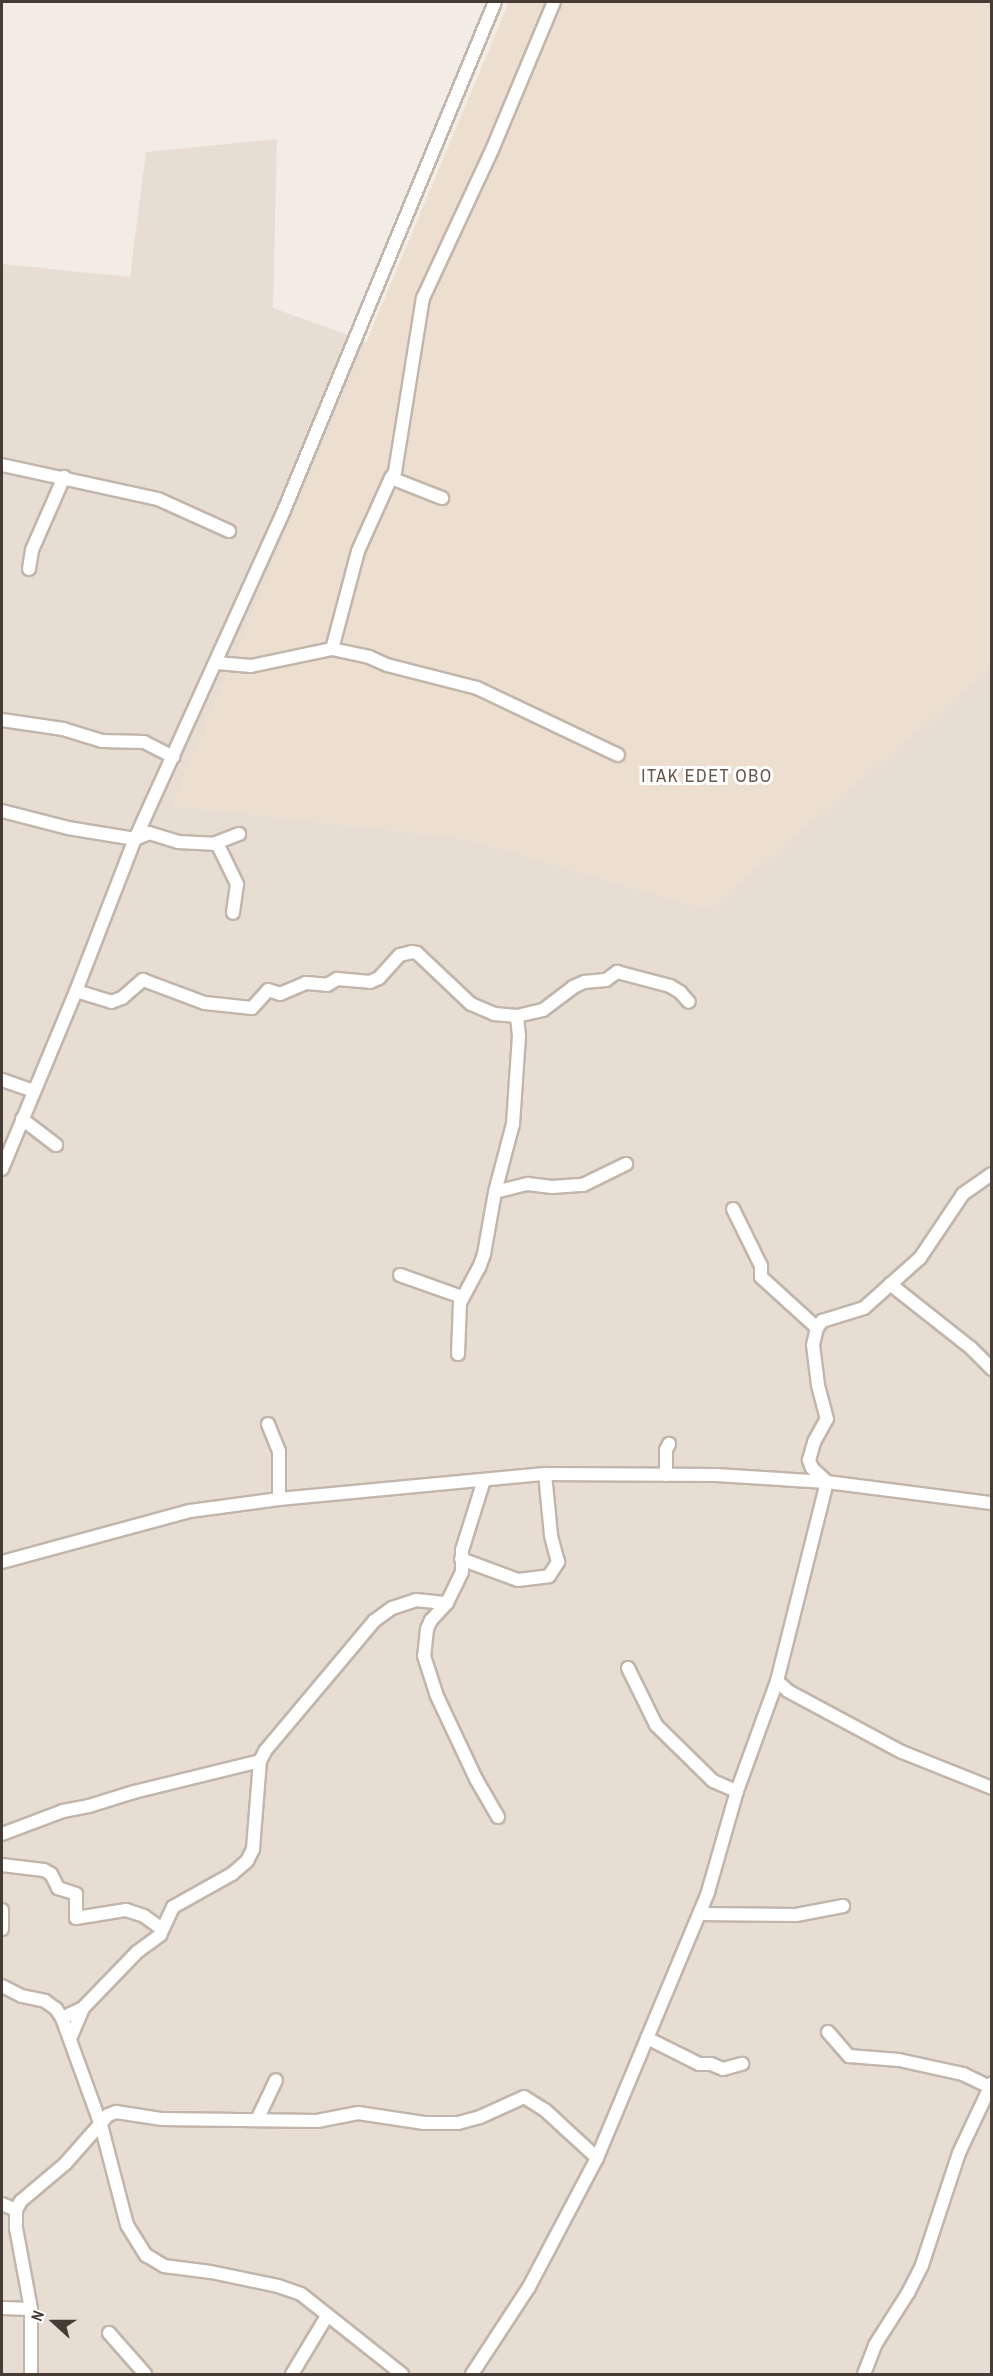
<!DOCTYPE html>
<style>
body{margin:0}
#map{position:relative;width:993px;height:2376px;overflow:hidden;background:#f3ece5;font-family:"Archivo Narrow",sans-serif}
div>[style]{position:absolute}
.residential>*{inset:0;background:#e7ddd3}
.education>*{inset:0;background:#eddfcf}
.roads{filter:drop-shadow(2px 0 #c2b5ab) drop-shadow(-2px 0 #c2b5ab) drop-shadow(0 2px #c2b5ab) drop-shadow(0 -2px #c2b5ab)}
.minor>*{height:12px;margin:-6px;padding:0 6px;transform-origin:6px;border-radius:6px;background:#fff}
span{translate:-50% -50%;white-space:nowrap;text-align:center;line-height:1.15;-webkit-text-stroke:6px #fff;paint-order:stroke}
.quarter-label{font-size:18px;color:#69584c;letter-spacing:1.5px}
.frame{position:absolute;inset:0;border:3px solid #463c35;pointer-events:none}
.north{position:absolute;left:24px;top:2292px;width:60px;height:60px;-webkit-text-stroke:4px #fff;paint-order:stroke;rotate:291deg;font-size:16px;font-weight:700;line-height:24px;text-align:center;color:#463c35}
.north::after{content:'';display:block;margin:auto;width:21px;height:27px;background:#463c35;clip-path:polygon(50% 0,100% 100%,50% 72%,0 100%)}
</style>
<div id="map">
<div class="residential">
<div style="clip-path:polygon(277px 139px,273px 308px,367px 342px,172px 805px,465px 838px,708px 909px,991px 667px,991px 2374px,2px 2374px,2px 264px,130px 277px,146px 152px)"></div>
</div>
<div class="education">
<div style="clip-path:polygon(509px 2px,991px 2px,991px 667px,708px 909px,465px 838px,172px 805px)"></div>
</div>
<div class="roads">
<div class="minor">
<div style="left:2px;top:465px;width:160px;rotate:12.3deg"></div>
<div style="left:158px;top:499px;width:78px;rotate:24.3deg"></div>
<div style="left:391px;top:478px;width:7px;rotate:-56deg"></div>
<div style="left:395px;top:472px;width:176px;rotate:-80.9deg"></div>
<div style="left:423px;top:298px;width:163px;rotate:-65deg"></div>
<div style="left:492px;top:150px;width:160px;rotate:-67.3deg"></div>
<div style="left:29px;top:569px;width:19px;rotate:-81deg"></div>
<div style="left:32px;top:550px;width:80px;rotate:-66.3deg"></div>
<div style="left:332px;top:649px;width:101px;rotate:-75.1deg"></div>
<div style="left:358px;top:551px;width:80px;rotate:-65.7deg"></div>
<div style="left:391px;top:478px;width:55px;rotate:21.4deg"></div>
<div style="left:217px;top:663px;width:34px;rotate:5deg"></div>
<div style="left:251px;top:666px;width:83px;rotate:-11.9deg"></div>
<div style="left:332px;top:649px;width:38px;rotate:12deg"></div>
<div style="left:369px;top:657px;width:20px;rotate:24deg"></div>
<div style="left:387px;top:665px;width:93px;rotate:14.3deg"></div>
<div style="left:477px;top:688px;width:156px;rotate:25.4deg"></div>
<div style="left:2px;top:720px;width:62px;rotate:8.4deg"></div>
<div style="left:63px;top:729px;width:41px;rotate:17.1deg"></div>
<div style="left:102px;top:741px;width:42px;rotate:1.4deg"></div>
<div style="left:144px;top:742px;width:33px;rotate:27deg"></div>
<div style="left:2px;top:811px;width:68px;rotate:14.4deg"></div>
<div style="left:68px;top:828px;width:68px;rotate:9.3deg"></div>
<div style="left:135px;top:839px;width:15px;rotate:-23deg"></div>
<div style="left:149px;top:833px;width:30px;rotate:17deg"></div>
<div style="left:178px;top:842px;width:35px;rotate:3deg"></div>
<div style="left:213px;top:844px;width:28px;rotate:-21deg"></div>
<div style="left:217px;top:843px;width:46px;rotate:64deg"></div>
<div style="left:237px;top:884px;width:29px;rotate:98deg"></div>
<div style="left:76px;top:991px;width:37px;rotate:17deg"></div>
<div style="left:111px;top:1002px;width:12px;rotate:-20deg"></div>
<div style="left:122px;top:998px;width:28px;rotate:-41deg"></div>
<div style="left:143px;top:980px;width:66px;rotate:20.4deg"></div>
<div style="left:205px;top:1003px;width:47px;rotate:6.1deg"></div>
<div style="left:252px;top:1008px;width:24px;rotate:-48deg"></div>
<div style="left:268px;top:990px;width:13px;rotate:18deg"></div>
<div style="left:280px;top:994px;width:28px;rotate:-23deg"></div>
<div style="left:306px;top:983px;width:21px;rotate:5deg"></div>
<div style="left:327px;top:985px;width:12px;rotate:-31deg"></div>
<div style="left:337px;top:979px;width:33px;rotate:5deg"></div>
<div style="left:370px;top:982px;width:10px;rotate:-24deg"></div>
<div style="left:379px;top:978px;width:31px;rotate:-48deg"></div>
<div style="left:400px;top:955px;width:12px;rotate:-14deg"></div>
<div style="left:412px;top:952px;width:5px;rotate:11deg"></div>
<div style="left:417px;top:953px;width:74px;rotate:43.4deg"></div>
<div style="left:471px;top:1004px;width:25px;rotate:23deg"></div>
<div style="left:494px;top:1014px;width:23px;rotate:5deg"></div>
<div style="left:517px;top:1016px;width:27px;rotate:-13deg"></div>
<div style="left:543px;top:1010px;width:38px;rotate:-37deg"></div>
<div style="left:573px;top:987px;width:12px;rotate:-24deg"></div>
<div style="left:584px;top:982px;width:22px;rotate:-5deg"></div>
<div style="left:606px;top:980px;width:14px;rotate:-36deg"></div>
<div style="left:617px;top:972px;width:55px;rotate:14.8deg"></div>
<div style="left:670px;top:986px;width:12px;rotate:31deg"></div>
<div style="left:680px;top:992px;width:13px;rotate:48deg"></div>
<div style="left:2px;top:1080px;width:34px;rotate:19deg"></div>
<div style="left:22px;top:1119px;width:43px;rotate:37.4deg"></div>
<div style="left:2px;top:1169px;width:193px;rotate:-67.4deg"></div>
<div style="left:76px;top:991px;width:163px;rotate:-68.8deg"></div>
<div style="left:135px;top:839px;width:356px;rotate:-65.6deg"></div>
<div style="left:282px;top:515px;width:555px;rotate:-67.45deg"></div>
<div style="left:495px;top:1192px;width:34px;rotate:-14deg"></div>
<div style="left:528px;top:1184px;width:24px;rotate:7deg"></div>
<div style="left:552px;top:1187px;width:31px;rotate:-4deg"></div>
<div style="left:583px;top:1185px;width:48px;rotate:-26deg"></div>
<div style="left:733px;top:1209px;width:64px;rotate:63.8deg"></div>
<div style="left:761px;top:1266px;width:11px;rotate:90deg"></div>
<div style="left:761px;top:1277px;width:76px;rotate:42.3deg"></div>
<div style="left:400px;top:1275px;width:66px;rotate:19.5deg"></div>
<div style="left:890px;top:1284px;width:103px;rotate:38.3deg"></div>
<div style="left:971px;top:1348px;width:30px;rotate:45deg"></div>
<div style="left:458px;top:1354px;width:51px;rotate:-87.8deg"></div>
<div style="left:460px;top:1303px;width:40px;rotate:-62deg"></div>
<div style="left:479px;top:1268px;width:15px;rotate:-70deg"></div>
<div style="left:484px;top:1254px;width:63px;rotate:-79.9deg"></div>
<div style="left:495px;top:1192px;width:70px;rotate:-75.2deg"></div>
<div style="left:513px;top:1124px;width:88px;rotate:-86.1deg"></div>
<div style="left:519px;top:1036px;width:20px;rotate:-96deg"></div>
<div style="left:268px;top:1424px;width:29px;rotate:68deg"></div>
<div style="left:279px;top:1451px;width:48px;rotate:90deg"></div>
<div style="left:666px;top:1475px;width:25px;rotate:-90deg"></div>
<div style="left:666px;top:1450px;width:7px;rotate:-63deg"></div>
<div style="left:484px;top:1480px;width:73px;rotate:107.4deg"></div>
<div style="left:462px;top:1550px;width:22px;rotate:90deg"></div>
<div style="left:462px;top:1572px;width:34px;rotate:116deg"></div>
<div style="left:447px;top:1603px;width:23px;rotate:133deg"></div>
<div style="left:431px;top:1620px;width:10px;rotate:114deg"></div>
<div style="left:427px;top:1629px;width:27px;rotate:96deg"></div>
<div style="left:424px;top:1656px;width:40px;rotate:72deg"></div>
<div style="left:436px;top:1694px;width:94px;rotate:64.8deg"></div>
<div style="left:476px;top:1779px;width:44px;rotate:59.9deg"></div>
<div style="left:461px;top:1559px;width:61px;rotate:20.2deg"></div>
<div style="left:518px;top:1580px;width:31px;rotate:-7deg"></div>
<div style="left:549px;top:1576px;width:17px;rotate:-57deg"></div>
<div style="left:558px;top:1562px;width:28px;rotate:-105deg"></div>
<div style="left:551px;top:1535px;width:61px;rotate:-95.6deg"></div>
<div style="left:2px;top:1562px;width:195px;rotate:-15.2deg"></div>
<div style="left:190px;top:1511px;width:90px;rotate:-7.7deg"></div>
<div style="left:279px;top:1499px;width:267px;rotate:-5.4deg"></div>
<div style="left:545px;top:1474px;width:171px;rotate:0.3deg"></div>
<div style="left:716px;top:1475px;width:111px;rotate:3.6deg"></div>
<div style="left:827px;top:1482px;width:166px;rotate:7.3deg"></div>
<div style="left:628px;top:1668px;width:64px;rotate:63.8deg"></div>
<div style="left:656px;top:1725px;width:80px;rotate:44.5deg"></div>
<div style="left:713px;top:1781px;width:26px;rotate:23deg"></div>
<div style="left:777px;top:1681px;width:15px;rotate:42deg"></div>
<div style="left:788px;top:1691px;width:129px;rotate:28.2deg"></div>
<div style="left:902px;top:1752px;width:97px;rotate:21.8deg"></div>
<div style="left:2px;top:1834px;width:65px;rotate:-20.7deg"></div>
<div style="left:63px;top:1811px;width:26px;rotate:-11deg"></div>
<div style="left:89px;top:1806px;width:47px;rotate:-17.3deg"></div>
<div style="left:134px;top:1792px;width:130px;rotate:-13.8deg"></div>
<div style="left:2px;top:1865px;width:42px;rotate:6.8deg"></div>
<div style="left:44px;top:1870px;width:8px;rotate:30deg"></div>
<div style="left:51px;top:1874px;width:16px;rotate:63deg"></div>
<div style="left:58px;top:1888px;width:19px;rotate:18deg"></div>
<div style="left:76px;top:1894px;width:24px;rotate:90deg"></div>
<div style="left:76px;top:1918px;width:51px;rotate:-9.1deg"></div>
<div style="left:126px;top:1910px;width:19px;rotate:18deg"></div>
<div style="left:144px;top:1916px;width:22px;rotate:36deg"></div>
<div style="left:2px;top:1910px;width:19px;rotate:90deg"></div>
<div style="left:699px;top:1914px;width:97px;rotate:0.6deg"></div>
<div style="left:796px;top:1915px;width:48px;rotate:-10.8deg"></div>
<div style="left:2px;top:1986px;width:22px;rotate:27deg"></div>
<div style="left:22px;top:1996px;width:24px;rotate:12deg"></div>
<div style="left:45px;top:2001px;width:14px;rotate:36deg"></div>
<div style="left:56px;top:2009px;width:11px;rotate:56deg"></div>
<div style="left:62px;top:2018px;width:114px;rotate:70deg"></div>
<div style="left:101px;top:2125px;width:103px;rotate:75.4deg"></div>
<div style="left:127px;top:2225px;width:36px;rotate:58deg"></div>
<div style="left:146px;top:2255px;width:21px;rotate:31deg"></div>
<div style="left:164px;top:2266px;width:47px;rotate:7.3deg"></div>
<div style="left:211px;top:2272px;width:68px;rotate:11.8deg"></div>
<div style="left:278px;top:2286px;width:24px;rotate:19deg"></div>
<div style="left:301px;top:2294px;width:129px;rotate:38.4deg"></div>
<div style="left:62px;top:2018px;width:23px;rotate:-25deg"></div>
<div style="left:83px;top:2008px;width:78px;rotate:-46deg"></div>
<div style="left:137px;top:1952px;width:29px;rotate:-36deg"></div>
<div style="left:160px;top:1935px;width:31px;rotate:-65deg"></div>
<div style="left:173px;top:1907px;width:68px;rotate:-29.2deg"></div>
<div style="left:232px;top:1874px;width:20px;rotate:-41deg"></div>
<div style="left:247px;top:1861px;width:13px;rotate:-63deg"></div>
<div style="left:253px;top:1849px;width:88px;rotate:-85.5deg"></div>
<div style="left:260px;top:1761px;width:11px;rotate:-63deg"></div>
<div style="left:265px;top:1751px;width:170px;rotate:-50deg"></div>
<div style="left:374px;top:1621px;width:22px;rotate:-36deg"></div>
<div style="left:392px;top:1608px;width:25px;rotate:-18deg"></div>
<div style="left:416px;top:1600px;width:31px;rotate:6deg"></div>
<div style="left:828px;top:2032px;width:32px;rotate:49deg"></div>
<div style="left:849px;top:2056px;width:50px;rotate:4.6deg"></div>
<div style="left:899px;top:2060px;width:66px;rotate:12.3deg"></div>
<div style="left:963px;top:2074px;width:30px;rotate:26deg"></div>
<div style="left:647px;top:2038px;width:58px;rotate:26.6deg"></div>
<div style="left:699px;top:2064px;width:12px"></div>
<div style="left:711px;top:2064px;width:13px;rotate:23deg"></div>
<div style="left:723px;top:2069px;width:20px;rotate:-15deg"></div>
<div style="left:70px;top:2039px;width:34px;rotate:-67deg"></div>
<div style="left:257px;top:2120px;width:44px;rotate:-64.6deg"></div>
<div style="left:2px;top:2204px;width:15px;rotate:23deg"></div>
<div style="left:2px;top:2308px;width:29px;rotate:2deg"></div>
<div style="left:109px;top:2333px;width:55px;rotate:48.7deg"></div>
<div style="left:31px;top:2374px;width:65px;rotate:-90deg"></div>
<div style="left:31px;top:2309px;width:82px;rotate:-100.5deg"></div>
<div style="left:16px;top:2228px;width:18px;rotate:-90deg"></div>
<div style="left:16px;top:2210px;width:10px;rotate:-61deg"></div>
<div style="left:21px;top:2201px;width:57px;rotate:-40.1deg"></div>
<div style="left:65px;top:2164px;width:65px;rotate:-48.7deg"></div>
<div style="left:108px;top:2115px;width:9px;rotate:-21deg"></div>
<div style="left:116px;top:2112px;width:47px;rotate:8.7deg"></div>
<div style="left:162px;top:2119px;width:155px;rotate:0.7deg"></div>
<div style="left:317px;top:2121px;width:42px;rotate:-11deg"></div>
<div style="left:358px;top:2113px;width:67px;rotate:8.6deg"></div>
<div style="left:424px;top:2123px;width:34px"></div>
<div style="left:458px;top:2123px;width:23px;rotate:-15deg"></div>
<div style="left:480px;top:2117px;width:48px;rotate:-24.4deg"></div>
<div style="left:524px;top:2097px;width:25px;rotate:32deg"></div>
<div style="left:545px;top:2110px;width:71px;rotate:42.7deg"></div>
<div style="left:292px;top:2374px;width:68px;rotate:-58.9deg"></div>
<div style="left:472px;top:2374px;width:104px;rotate:-56.8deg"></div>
<div style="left:529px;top:2287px;width:146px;rotate:-62.2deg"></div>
<div style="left:597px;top:2158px;width:288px;rotate:-67.3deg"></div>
<div style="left:708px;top:1892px;width:105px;rotate:-74deg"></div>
<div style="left:737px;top:1791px;width:117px;rotate:-70deg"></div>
<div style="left:777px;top:1681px;width:205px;rotate:-75.9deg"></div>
<div style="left:827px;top:1482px;width:21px;rotate:-137deg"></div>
<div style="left:812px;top:1468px;width:9px;rotate:-111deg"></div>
<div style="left:809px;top:1460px;width:19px;rotate:-74deg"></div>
<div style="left:814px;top:1442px;width:26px;rotate:-61deg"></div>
<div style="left:827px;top:1419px;width:35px;rotate:-105deg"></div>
<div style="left:818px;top:1385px;width:40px;rotate:-97.1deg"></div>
<div style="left:813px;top:1345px;width:17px;rotate:-77deg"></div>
<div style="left:817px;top:1328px;width:9px;rotate:-54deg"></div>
<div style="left:822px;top:1321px;width:44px;rotate:-17.2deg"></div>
<div style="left:864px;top:1308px;width:75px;rotate:-41.8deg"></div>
<div style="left:920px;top:1258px;width:77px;rotate:-56.1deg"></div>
<div style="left:963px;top:1194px;width:35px;rotate:-35deg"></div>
<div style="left:864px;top:2374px;width:31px;rotate:-69deg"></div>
<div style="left:875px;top:2345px;width:62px;rotate:-57.6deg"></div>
<div style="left:908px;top:2293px;width:31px;rotate:-63deg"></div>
<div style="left:922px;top:2265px;width:118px;rotate:-71.7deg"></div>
<div style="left:959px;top:2153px;width:77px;rotate:-64.8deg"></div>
</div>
</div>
<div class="quarter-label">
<span style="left:707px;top:776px">ITAK EDET OBO</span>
</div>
<div class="frame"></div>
<div class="north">N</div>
</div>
